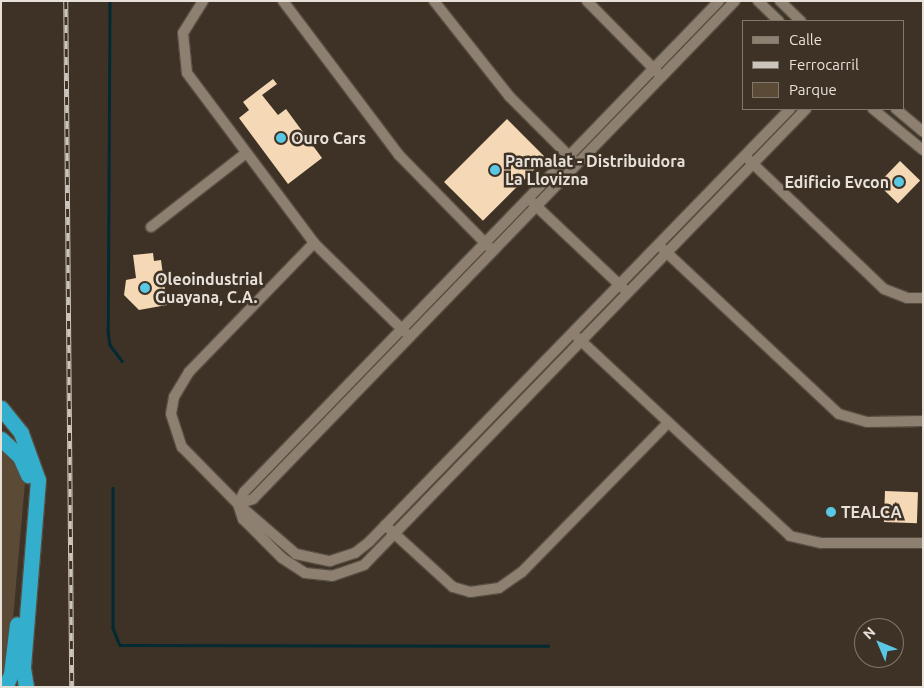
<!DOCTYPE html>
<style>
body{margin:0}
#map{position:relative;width:924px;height:688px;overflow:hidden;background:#3d3225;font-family:Ubuntu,sans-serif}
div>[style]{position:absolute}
.green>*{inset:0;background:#5a4a36}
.stream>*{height:2.5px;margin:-1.25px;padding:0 1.25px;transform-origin:1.25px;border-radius:1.25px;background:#032932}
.building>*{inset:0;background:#f5d8b6;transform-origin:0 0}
.roads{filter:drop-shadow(1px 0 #574e42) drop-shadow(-1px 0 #574e42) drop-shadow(0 1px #574e42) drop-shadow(0 -1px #574e42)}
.minor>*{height:10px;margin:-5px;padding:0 5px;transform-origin:5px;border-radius:5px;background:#8d8071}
.motorway>*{height:15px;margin:-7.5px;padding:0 7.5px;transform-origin:7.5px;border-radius:7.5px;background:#33afcd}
.rail>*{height:4.5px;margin-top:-2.25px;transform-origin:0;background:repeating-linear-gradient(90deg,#3d3225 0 8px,#cdc5bc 0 16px);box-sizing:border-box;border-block:1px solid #cdc5bc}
.dots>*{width:14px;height:14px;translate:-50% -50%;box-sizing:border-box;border:2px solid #3d3225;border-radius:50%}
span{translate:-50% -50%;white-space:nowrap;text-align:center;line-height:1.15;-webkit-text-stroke:5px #3d3225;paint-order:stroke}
.poi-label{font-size:16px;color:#e8e1d9;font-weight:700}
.left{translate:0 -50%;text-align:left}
.right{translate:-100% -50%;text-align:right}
.frame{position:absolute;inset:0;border:2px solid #e8e1d9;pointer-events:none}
.legend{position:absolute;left:742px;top:20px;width:162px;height:90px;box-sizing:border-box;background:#3d3225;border:1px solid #81786d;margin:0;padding:6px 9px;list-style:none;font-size:15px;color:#e8e1d9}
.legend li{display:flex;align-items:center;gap:10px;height:25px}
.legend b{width:25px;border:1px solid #81786d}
.north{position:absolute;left:854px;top:618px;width:50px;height:50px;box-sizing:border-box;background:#3d3225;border:1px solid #81786d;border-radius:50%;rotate:315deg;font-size:14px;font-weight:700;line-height:20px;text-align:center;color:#e8e1d9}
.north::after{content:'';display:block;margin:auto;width:18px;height:22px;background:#5ac8e5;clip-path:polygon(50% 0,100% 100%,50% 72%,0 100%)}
</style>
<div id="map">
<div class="green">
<div style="clip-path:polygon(1px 443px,25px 483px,9px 664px,1px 685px)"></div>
</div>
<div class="stream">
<div style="left:110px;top:1px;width:330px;rotate:90.3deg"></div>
<div style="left:108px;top:331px;width:14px;rotate:82deg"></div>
<div style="left:110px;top:345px;width:20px;rotate:53deg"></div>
<div style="left:113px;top:488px;width:140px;rotate:90deg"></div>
<div style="left:113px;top:628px;width:18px;rotate:68deg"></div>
<div style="left:120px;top:645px;width:428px;rotate:0.1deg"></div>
</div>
<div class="building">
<div style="clip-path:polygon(273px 79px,277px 84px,262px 95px,278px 115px,286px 109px,322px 158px,288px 184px,239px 118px,249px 110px,243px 102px)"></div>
<div style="left:507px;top:119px;width:55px;height:89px;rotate:45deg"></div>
<div style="left:900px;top:161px;width:28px;height:32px;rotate:44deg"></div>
<div style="clip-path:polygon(153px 253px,154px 261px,161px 260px,167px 305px,139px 310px,124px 295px,126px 280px,136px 278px,133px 255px)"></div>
<div style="left:885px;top:491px;width:33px;height:31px;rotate:2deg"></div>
</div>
<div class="roads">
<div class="minor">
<div style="left:203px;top:1px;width:38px;rotate:122deg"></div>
<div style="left:183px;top:33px;width:40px;rotate:84.3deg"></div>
<div style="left:187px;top:73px;width:212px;rotate:53.2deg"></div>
<div style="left:314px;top:243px;width:127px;rotate:44.4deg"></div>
<div style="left:283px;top:1px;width:193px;rotate:53deg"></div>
<div style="left:399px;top:155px;width:129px;rotate:45.6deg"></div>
<div style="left:434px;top:1px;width:121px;rotate:51.7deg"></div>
<div style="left:509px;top:96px;width:91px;rotate:45deg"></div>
<div style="left:587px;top:1px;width:101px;rotate:45.4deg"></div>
<div style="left:719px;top:1px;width:683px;rotate:134.05deg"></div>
<div style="left:244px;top:492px;width:13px;rotate:117deg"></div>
<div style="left:238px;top:504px;width:16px;rotate:72deg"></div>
<div style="left:243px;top:519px;width:55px;rotate:45deg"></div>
<div style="left:282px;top:558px;width:27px;rotate:33deg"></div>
<div style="left:305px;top:573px;width:27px;rotate:6deg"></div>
<div style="left:332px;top:576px;width:34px;rotate:-19deg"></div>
<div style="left:364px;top:565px;width:635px;rotate:-45.89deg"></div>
<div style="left:758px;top:1px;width:29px;rotate:44deg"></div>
<div style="left:780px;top:1px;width:29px;rotate:44deg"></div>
<div style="left:873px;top:109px;width:65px;rotate:39.4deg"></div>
<div style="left:896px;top:109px;width:35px;rotate:40deg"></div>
<div style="left:748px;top:159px;width:188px;rotate:43.7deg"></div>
<div style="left:884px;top:289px;width:25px;rotate:21deg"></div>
<div style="left:907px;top:298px;width:16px"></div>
<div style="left:533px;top:203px;width:125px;rotate:43.4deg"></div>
<div style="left:151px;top:227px;width:120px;rotate:-37.9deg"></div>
<div style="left:314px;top:243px;width:180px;rotate:134.1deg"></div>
<div style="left:189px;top:372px;width:29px;rotate:121deg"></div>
<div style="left:174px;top:397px;width:17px;rotate:100deg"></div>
<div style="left:171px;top:414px;width:35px;rotate:72deg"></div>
<div style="left:182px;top:447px;width:80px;rotate:45.5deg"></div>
<div style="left:238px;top:504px;width:77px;rotate:40.8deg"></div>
<div style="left:296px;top:554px;width:35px;rotate:12deg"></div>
<div style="left:330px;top:561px;width:26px;rotate:-18deg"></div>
<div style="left:355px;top:553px;width:18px;rotate:-38deg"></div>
<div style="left:369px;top:542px;width:604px;rotate:-45.81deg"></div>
<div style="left:663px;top:249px;width:241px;rotate:43.2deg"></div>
<div style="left:839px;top:414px;width:29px;rotate:16deg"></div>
<div style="left:867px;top:422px;width:56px;rotate:-1deg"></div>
<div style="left:578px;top:338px;width:290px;rotate:43deg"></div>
<div style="left:790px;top:536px;width:32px;rotate:13deg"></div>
<div style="left:821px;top:543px;width:102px"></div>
<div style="left:238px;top:504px;width:16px;rotate:-18deg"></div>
<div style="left:253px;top:499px;width:693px;rotate:-45.94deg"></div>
<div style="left:385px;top:525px;width:92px;rotate:42.4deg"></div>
<div style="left:453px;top:587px;width:18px;rotate:16deg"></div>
<div style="left:470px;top:592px;width:29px;rotate:-8deg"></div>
<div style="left:499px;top:588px;width:28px;rotate:-35deg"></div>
<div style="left:522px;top:572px;width:207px;rotate:-45.6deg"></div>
</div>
<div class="motorway">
<div style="left:1px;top:408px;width:32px;rotate:51deg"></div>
<div style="left:21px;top:433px;width:50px;rotate:70.1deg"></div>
<div style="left:38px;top:480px;width:189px;rotate:94.6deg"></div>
<div style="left:23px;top:668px;width:19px;rotate:81deg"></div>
<div style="left:1px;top:439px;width:26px;rotate:43deg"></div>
<div style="left:20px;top:457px;width:20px;rotate:66deg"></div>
<div style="left:5px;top:687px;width:14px;rotate:-65deg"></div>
<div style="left:11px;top:674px;width:50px;rotate:-83.2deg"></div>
</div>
</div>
<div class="rail">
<div style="left:66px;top:1px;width:686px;rotate:89.5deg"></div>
</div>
<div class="dots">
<div style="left:281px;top:138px;background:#5ac8e5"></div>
<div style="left:495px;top:170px;background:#5ac8e5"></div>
<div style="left:899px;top:182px;background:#5ac8e5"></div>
<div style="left:145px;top:288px;background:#5ac8e5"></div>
<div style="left:831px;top:512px;background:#5ac8e5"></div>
</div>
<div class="poi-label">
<span class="left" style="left:291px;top:138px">Ouro Cars</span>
<span class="left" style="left:505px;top:170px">Parmalat - Distribuidora<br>La Llovizna</span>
<span class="right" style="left:889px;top:182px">Edificio Evcon</span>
<span class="left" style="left:155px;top:288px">Oleoindustrial<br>Guayana, C.A.</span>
<span class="left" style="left:841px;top:512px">TEALCA</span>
</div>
<div class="frame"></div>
<ul class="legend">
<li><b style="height:6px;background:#8d8071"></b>Calle</li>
<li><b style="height:6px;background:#cdc5bc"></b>Ferrocarril</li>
<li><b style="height:14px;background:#5a4a36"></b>Parque</li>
</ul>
<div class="north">N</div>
</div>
